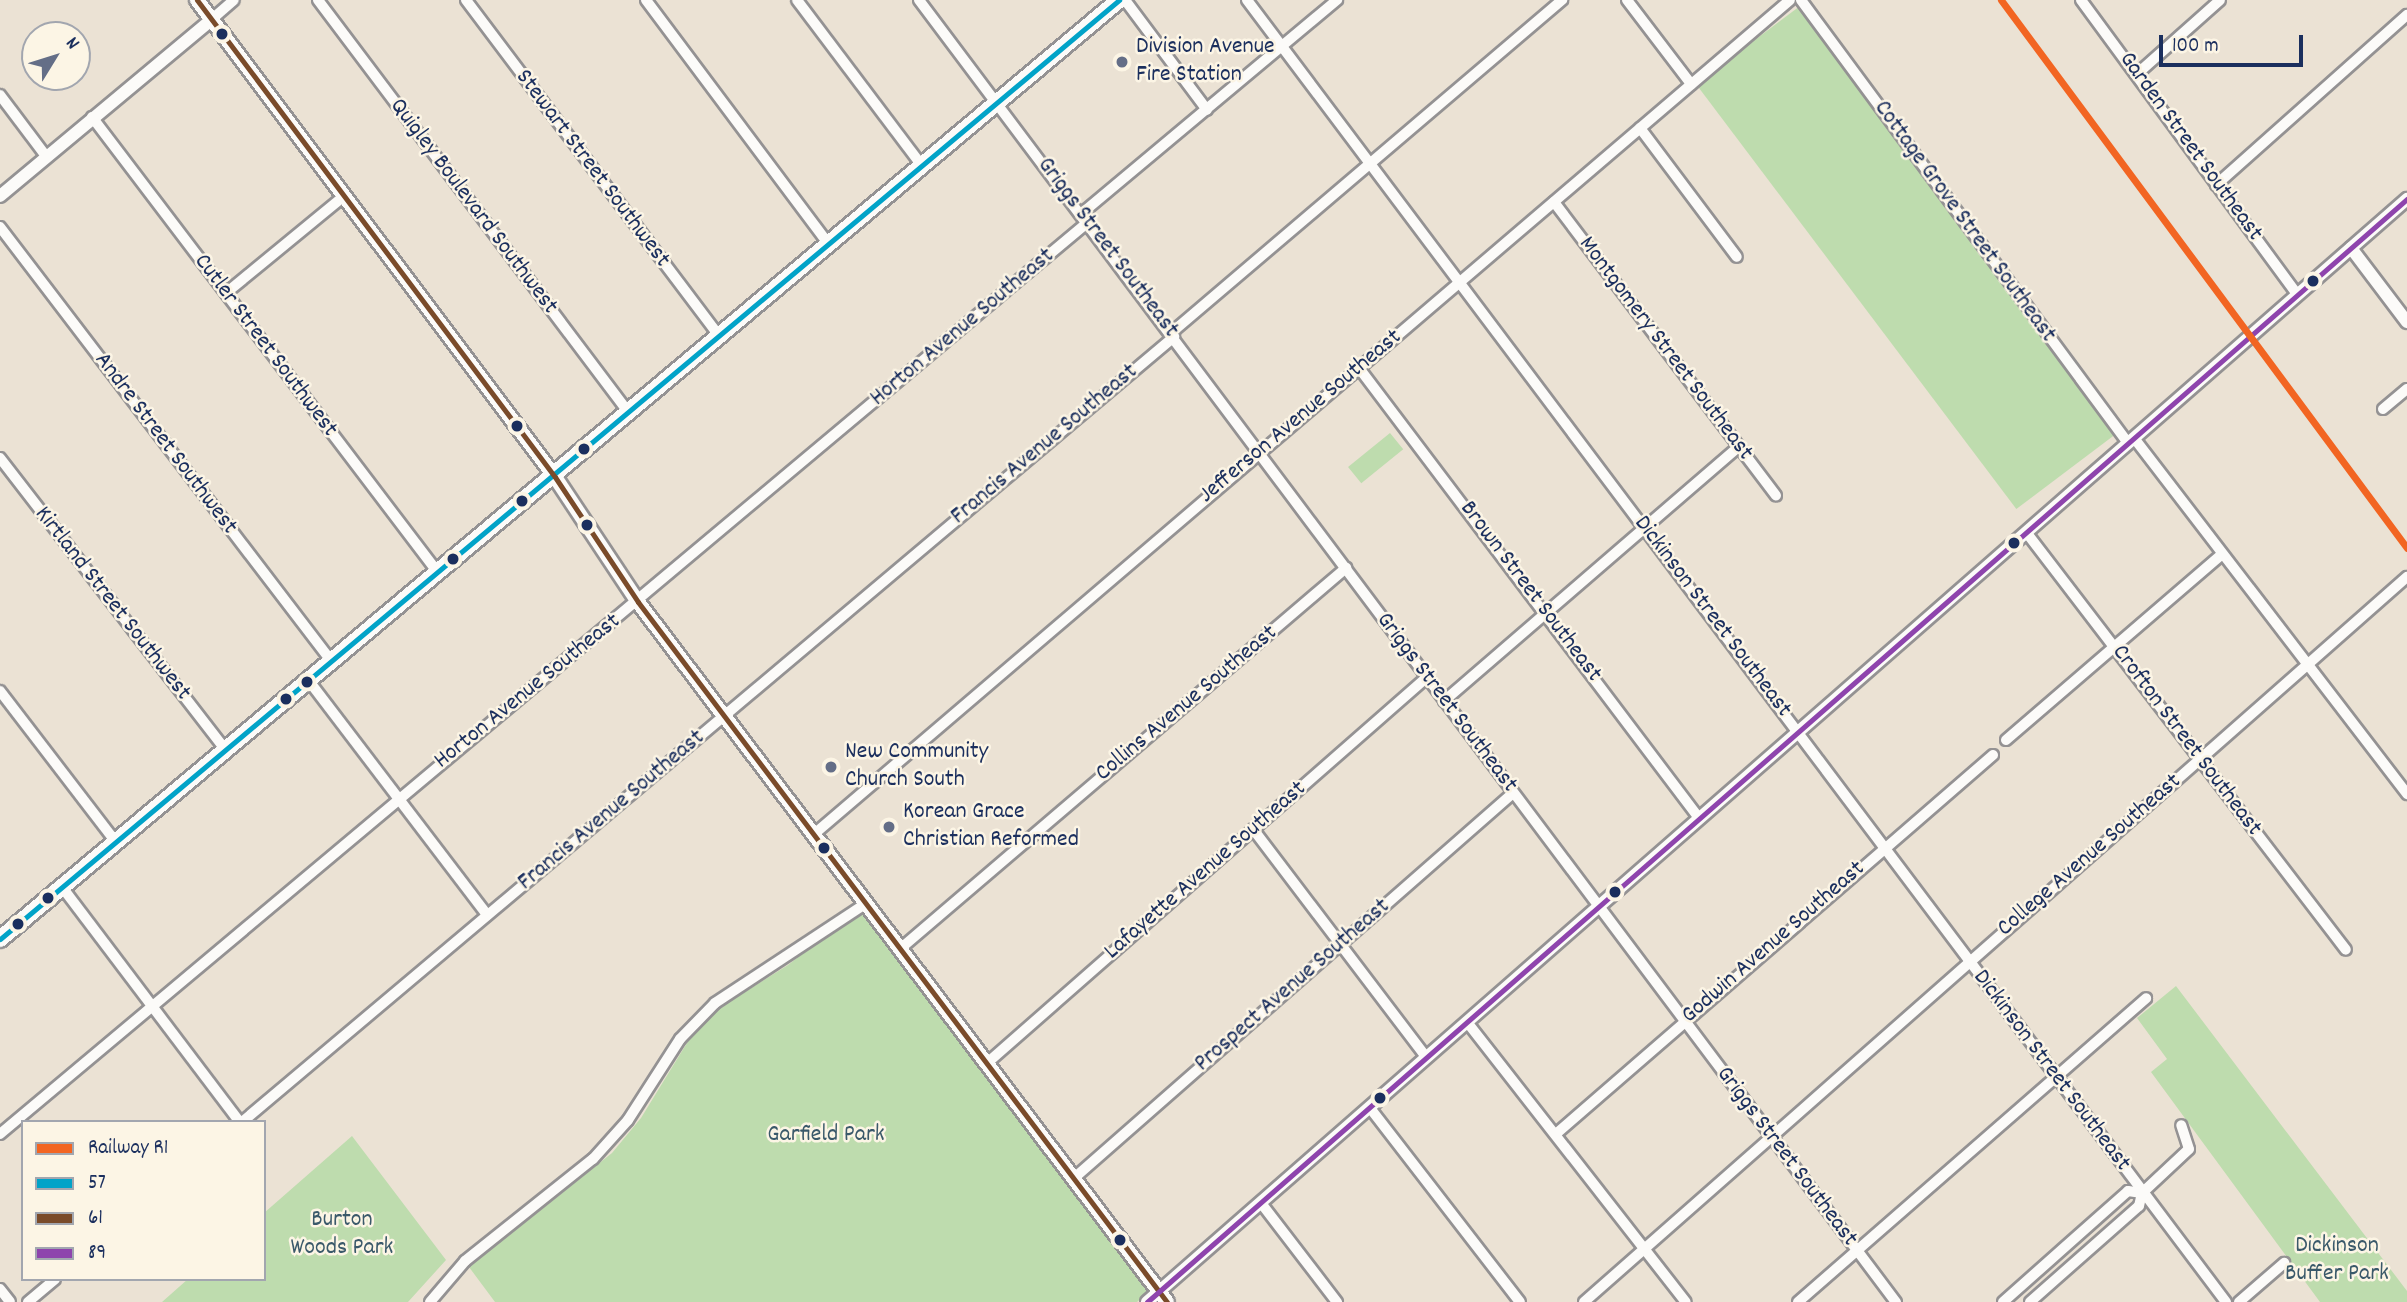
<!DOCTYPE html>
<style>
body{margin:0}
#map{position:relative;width:2407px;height:1302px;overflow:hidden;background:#ebe2d4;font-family:Dekko,sans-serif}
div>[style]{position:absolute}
.green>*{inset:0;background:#bedcae;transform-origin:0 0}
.roads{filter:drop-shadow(2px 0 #949293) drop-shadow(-2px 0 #949293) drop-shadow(0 2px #949293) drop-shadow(0 -2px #949293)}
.minor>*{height:10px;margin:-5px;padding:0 5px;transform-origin:5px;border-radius:5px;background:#fcfbf9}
.tertiary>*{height:12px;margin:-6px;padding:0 6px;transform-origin:6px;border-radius:6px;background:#fcfbf9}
.secondary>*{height:14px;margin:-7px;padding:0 7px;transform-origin:7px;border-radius:7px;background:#fcfbf9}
.primary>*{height:16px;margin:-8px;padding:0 8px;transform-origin:8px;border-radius:8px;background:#fcfbf9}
.bus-1>*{height:5px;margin:-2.5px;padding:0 2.5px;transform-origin:2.5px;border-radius:2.5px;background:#01a3c8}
.bus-2>*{height:5px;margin:-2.5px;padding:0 2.5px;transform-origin:2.5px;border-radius:2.5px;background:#7a4b2a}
.bus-3>*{height:5px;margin:-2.5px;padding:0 2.5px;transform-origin:2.5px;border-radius:2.5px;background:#8e44ad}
.rail-1>*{height:7px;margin:-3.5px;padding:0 3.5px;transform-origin:3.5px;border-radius:3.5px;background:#f26522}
.dots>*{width:19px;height:19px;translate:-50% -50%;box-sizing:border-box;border:4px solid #fcf5e5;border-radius:50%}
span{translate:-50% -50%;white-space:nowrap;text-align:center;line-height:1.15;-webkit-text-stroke:5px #fcf5e5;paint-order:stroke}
.poi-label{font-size:24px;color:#1b2f5e}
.left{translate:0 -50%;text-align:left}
.street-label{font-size:24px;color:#1b2f5e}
.park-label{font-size:24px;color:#3a596a}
.legend{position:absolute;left:21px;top:1120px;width:245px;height:161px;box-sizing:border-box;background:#fcf5e5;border:2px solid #a2a6af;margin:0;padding:9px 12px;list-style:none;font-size:21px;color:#1b2f5e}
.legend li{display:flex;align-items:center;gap:14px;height:35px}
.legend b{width:35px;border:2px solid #a2a6af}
.north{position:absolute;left:21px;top:21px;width:70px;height:70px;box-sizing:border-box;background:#fcf5e5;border:2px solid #a2a6af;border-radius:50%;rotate:52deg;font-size:19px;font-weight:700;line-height:28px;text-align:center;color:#1b2f5e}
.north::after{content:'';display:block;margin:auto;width:24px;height:32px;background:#646e87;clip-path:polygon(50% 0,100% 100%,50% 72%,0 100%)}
.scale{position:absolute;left:2159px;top:35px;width:144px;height:32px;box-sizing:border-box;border:4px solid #1b2f5e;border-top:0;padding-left:9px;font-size:21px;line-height:24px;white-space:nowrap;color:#1b2f5e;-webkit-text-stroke:5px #fcf5e5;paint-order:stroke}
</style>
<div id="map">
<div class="green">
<div style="left:1800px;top:6px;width:532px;height:130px;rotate:53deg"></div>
<div style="left:1390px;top:433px;width:21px;height:54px;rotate:51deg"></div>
<div style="clip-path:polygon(862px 907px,1150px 1291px,1137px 1302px,495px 1302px,469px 1267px,612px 1153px,641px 1118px,690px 1038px,721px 1007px,788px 965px)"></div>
<div style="clip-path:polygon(2176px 986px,2407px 1291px,2407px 1302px,2320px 1302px,2151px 1072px,2167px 1059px,2137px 1018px)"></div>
<div style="clip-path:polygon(352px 1136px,446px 1260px,408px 1302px,162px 1302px,188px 1279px,264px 1279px,264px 1213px)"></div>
</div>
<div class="roads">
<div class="minor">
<div style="left:318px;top:0;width:517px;rotate:53.02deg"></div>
<div style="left:466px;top:0;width:422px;rotate:53deg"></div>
<div style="left:646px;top:0;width:306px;rotate:53.2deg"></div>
<div style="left:797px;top:0;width:208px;rotate:53deg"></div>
<div style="left:919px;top:0;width:1628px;rotate:53.12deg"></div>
<div style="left:1125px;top:0;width:137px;rotate:53.3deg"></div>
<div style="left:1247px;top:0;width:1629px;rotate:53.06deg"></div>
<div style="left:1627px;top:0;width:106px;rotate:52.7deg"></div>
<div style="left:1801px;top:0;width:551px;rotate:53.57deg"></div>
<div style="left:2081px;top:0;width:366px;rotate:53.7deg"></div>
<div style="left:211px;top:20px;width:30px;rotate:-41deg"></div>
<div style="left:2137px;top:74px;width:111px;rotate:-41.7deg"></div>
<div style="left:0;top:95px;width:76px;rotate:53deg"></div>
<div style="left:92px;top:117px;width:574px;rotate:52.79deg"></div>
<div style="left:1640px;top:128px;width:161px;rotate:53.1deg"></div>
<div style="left:2216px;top:185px;width:256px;rotate:-41.7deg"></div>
<div style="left:1554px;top:202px;width:368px;rotate:52.9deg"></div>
<div style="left:1081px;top:214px;width:334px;rotate:-39.9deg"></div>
<div style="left:0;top:227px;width:547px;rotate:52.65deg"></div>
<div style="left:226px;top:293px;width:153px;rotate:-39.4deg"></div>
<div style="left:1171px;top:333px;width:514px;rotate:-40.42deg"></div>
<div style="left:1359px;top:368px;width:564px;rotate:52.93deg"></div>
<div style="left:2383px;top:409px;width:31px;rotate:-40deg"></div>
<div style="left:2134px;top:438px;width:449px;rotate:52.5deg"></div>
<div style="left:0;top:458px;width:369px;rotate:52.3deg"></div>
<div style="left:2026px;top:532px;width:526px;rotate:52.56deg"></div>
<div style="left:309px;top:681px;width:294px;rotate:52.7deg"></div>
<div style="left:0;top:691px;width:190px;rotate:52.5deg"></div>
<div style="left:1444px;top:701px;width:390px;rotate:-40.8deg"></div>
<div style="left:2006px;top:740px;width:285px;rotate:-40.7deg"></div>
<div style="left:1253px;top:829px;width:286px;rotate:52.8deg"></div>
<div style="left:813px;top:835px;width:1285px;rotate:-40.52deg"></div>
<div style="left:62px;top:887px;width:295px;rotate:52.9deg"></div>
<div style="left:900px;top:949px;width:587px;rotate:-40.51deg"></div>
<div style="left:1467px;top:1022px;width:355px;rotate:52deg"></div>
<div style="left:986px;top:1064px;width:585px;rotate:-41.26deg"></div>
<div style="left:1370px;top:1108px;width:245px;rotate:52.3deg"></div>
<div style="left:242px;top:1122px;width:1219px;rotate:-40.11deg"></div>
<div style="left:1557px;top:1133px;width:577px;rotate:-40.92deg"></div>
<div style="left:0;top:1134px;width:1420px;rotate:-39.97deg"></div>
<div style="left:1073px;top:1179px;width:585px;rotate:-41.26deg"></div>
<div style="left:1261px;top:1203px;width:125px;rotate:52.5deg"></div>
<div style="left:0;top:1289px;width:16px;rotate:52deg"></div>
<div style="left:28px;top:1302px;width:35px;rotate:-40deg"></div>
<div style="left:430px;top:1302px;width:54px;rotate:-49.5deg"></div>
<div style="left:465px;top:1261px;width:164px;rotate:-38.6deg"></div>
<div style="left:593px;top:1159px;width:52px;rotate:-48.1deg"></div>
<div style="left:628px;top:1120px;width:96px;rotate:-57.3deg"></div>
<div style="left:680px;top:1039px;width:50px;rotate:-45.8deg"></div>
<div style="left:715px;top:1003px;width:180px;rotate:-33.4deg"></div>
<div style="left:1584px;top:1302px;width:1097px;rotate:-41.38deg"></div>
<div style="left:1798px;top:1302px;width:462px;rotate:-41.1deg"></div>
<div style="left:2003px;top:1302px;width:167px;rotate:-41.6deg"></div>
<div style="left:2128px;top:1191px;width:14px;rotate:8deg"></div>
<div style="left:2030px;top:1302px;width:145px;rotate:-41.4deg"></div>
<div style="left:2139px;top:1206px;width:13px;rotate:-77deg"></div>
<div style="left:2142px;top:1193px;width:64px;rotate:-43.1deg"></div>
<div style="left:2189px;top:1149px;width:25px;rotate:-108deg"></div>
<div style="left:2239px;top:1302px;width:60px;rotate:-40.9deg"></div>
</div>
<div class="tertiary">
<div style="left:0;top:196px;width:275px;rotate:-39.8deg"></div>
<div style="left:2351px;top:248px;width:93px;rotate:52.9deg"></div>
<div style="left:1147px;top:1302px;width:1675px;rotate:-41.2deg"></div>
</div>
<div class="secondary">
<div style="left:197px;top:0;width:596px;rotate:53.11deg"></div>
<div style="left:555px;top:477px;width:150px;rotate:56.4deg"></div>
<div style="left:638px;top:602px;width:877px;rotate:52.92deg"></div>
</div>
<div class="primary">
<div style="left:0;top:939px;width:1461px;rotate:-40deg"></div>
</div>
</div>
<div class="bus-1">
<div style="left:0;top:939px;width:1461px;rotate:-40deg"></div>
</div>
<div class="bus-2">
<div style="left:197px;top:0;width:596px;rotate:53.11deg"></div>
<div style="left:555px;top:477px;width:150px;rotate:56.4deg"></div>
<div style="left:638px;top:602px;width:877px;rotate:52.92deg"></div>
</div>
<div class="bus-3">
<div style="left:1147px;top:1302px;width:1675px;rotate:-41.2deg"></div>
</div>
<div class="rail-1">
<div style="left:2001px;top:0;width:682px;rotate:53.47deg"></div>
</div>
<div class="dots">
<div style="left:222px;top:34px;background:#1b2f5e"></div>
<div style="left:1122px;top:62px;background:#646e87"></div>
<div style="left:2313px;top:281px;background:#1b2f5e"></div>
<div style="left:517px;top:426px;background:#1b2f5e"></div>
<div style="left:584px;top:449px;background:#1b2f5e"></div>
<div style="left:522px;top:501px;background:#1b2f5e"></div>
<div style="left:587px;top:525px;background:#1b2f5e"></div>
<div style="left:2014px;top:543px;background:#1b2f5e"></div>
<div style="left:453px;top:559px;background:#1b2f5e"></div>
<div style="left:307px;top:682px;background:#1b2f5e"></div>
<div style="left:286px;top:699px;background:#1b2f5e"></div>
<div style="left:831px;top:767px;background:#646e87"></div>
<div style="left:889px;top:827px;background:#646e87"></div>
<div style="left:824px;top:848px;background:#1b2f5e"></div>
<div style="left:1615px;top:892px;background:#1b2f5e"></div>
<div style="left:48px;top:898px;background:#1b2f5e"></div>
<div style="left:18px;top:924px;background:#1b2f5e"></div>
<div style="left:1380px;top:1098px;background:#1b2f5e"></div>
<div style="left:1120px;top:1240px;background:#1b2f5e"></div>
</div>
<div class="poi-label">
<span class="left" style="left:1136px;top:62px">Division Avenue<br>Fire Station</span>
<span class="left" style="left:845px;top:767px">New Community<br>Church South</span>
<span class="left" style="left:903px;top:827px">Korean Grace<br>Christian Reformed</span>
</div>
<div class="street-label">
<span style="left:2190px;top:147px;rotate:54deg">Garden Street Southeast</span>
<span style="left:592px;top:169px;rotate:53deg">Stewart Street Southwest</span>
<span style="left:473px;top:207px;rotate:53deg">Quigley Boulevard Southwest</span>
<span style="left:1964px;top:222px;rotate:54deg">Cottage Grove Street Southeast</span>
<span style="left:1107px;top:248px;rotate:53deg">Griggs Street Southeast</span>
<span style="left:963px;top:328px;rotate:-40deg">Horton Avenue Southeast</span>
<span style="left:265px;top:346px;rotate:53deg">Cutler Street Southwest</span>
<span style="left:1665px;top:349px;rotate:53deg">Montgomery Street Southeast</span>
<span style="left:1301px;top:417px;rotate:-40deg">Jefferson Avenue Southeast</span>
<span style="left:165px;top:444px;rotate:53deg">Andre Street Southwest</span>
<span style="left:1045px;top:445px;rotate:-40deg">Francis Avenue Southeast</span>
<span style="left:1530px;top:592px;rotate:53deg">Brown Street Southeast</span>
<span style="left:112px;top:604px;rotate:52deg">Kirtland Street Southwest</span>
<span style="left:1712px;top:617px;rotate:53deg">Dickinson Street Southeast</span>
<span style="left:528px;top:692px;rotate:-39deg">Horton Avenue Southeast</span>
<span style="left:1446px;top:703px;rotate:53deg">Griggs Street Southeast</span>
<span style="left:1187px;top:704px;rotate:-40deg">Collins Avenue Southeast</span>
<span style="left:2186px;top:741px;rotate:53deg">Crofton Street Southeast</span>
<span style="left:612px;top:811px;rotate:-40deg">Francis Avenue Southeast</span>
<span style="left:2090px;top:856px;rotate:-41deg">College Avenue Southeast</span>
<span style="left:1206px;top:871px;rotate:-41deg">Lafayette Avenue Southeast</span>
<span style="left:1774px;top:943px;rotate:-41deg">Godwin Avenue Southeast</span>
<span style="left:1293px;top:986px;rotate:-41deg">Prospect Avenue Southeast</span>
<span style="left:2051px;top:1071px;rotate:53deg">Dickinson Street Southeast</span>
<span style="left:1786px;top:1157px;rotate:53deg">Griggs Street Southeast</span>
</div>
<div class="park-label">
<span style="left:826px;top:1136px">Garfield Park</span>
<span style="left:342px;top:1235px">Burton<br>Woods Park</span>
<span style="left:2337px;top:1261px">Dickinson<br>Buffer Park</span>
</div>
<ul class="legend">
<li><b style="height:9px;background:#f26522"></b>Railway R1</li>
<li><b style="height:9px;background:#01a3c8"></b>57</li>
<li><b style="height:9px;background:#7a4b2a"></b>61</li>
<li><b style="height:9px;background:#8e44ad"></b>89</li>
</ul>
<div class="north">N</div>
<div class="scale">100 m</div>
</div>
